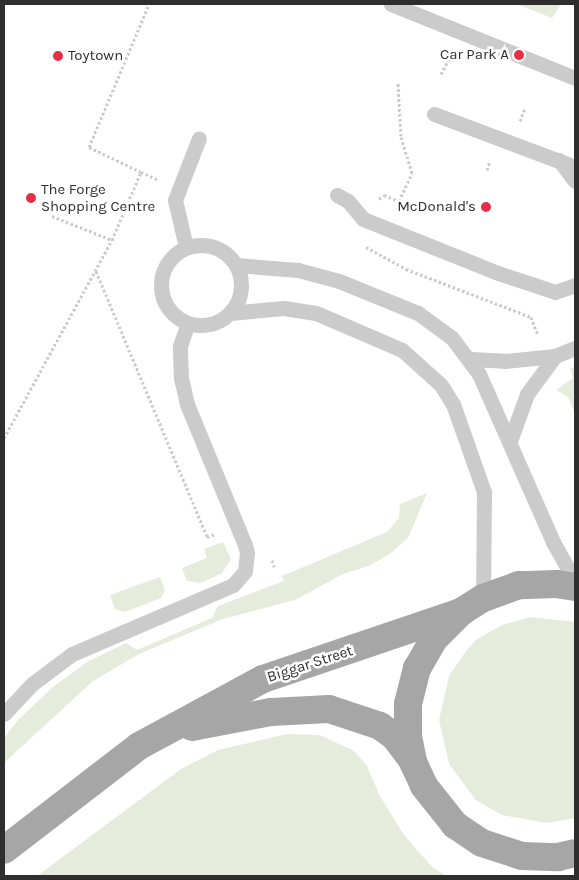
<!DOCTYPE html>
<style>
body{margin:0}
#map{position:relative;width:579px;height:880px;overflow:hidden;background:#fff;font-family:Karla,sans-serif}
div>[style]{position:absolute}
.green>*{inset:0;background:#e5ecdc}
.path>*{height:3px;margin-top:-1.5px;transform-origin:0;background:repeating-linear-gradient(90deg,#cbcbcb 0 2.5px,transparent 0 5px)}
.service>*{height:15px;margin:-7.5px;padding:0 7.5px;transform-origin:7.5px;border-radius:7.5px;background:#cbcbcb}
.service>.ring{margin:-7.5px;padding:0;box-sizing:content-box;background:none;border:15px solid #cbcbcb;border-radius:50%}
.primary>*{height:28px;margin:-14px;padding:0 14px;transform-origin:14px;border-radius:14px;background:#a6a6a6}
.dots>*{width:14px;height:14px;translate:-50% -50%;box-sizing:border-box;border:2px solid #fff;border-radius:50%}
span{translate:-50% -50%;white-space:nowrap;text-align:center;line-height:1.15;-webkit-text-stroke:5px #fff;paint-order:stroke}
.poi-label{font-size:15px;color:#2e2e2e}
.right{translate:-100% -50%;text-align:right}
.left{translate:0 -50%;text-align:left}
.street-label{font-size:15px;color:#2e2e2e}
.frame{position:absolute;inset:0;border:5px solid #2e2e2e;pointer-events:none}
</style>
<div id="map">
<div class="green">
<div style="clip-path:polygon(516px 4px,561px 4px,552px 18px)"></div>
<div style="clip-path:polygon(575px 366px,575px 414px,568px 397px,556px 390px,573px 378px,570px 369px)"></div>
<div style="clip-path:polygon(427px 493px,408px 538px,391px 553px,371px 565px,343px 574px,295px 600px,223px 619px,139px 654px,93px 681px,4px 763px,4px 738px,19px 719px,53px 687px,87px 662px,126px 643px,137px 650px,212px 618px,218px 606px,284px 581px,282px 576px,387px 532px,399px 518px,400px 504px)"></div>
<div style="clip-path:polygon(223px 542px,231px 559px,222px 573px,201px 583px,187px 581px,182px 568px,207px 558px,204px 549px)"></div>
<div style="clip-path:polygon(160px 577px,165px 590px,161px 598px,125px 612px,115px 609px,110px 595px)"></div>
<div style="clip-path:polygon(531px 617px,575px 622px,575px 818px,547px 823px,502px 815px,476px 800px,449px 764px,439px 720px,449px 676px,466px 651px,476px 640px,502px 625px)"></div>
<div style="clip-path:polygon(287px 734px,320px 735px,354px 751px,367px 766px,380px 796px,404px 835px,433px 868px,447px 876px,37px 876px,181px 769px,218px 750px)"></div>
</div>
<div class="path">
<div style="left:441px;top:74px;width:24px;rotate:-62deg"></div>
<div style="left:520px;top:121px;width:14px;rotate:-69deg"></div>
<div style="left:487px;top:170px;width:10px;rotate:-73deg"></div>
<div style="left:141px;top:172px;width:20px;rotate:24deg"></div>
<div style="left:379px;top:199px;width:6px;rotate:-39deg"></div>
<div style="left:384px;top:195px;width:16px;rotate:22deg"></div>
<div style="left:399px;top:201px;width:31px;rotate:-65deg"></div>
<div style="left:412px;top:173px;width:39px;rotate:-107deg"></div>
<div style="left:401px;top:136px;width:54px;rotate:-93.2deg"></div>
<div style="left:52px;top:216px;width:65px;rotate:21.8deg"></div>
<div style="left:366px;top:247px;width:46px;rotate:28.8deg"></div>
<div style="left:406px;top:269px;width:134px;rotate:21deg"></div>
<div style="left:531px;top:317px;width:19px;rotate:69deg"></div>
<div style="left:96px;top:271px;width:288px;rotate:67.3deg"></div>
<div style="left:207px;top:537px;width:9px;rotate:-21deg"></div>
<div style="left:4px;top:438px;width:226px;rotate:-61.4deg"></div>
<div style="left:112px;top:240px;width:74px;rotate:-66.9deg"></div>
<div style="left:141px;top:172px;width:58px;rotate:-154.3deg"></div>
<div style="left:89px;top:147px;width:155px;rotate:-67.2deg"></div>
<div style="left:272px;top:560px;width:7px;rotate:74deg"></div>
</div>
<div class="service">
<div style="left:391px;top:4px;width:198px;rotate:21.9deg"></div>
<div style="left:434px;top:114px;width:151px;rotate:20.6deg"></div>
<div style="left:559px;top:160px;width:26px;rotate:53deg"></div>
<div style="left:337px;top:195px;width:13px;rotate:29deg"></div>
<div style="left:348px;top:201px;width:23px;rotate:50deg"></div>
<div style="left:363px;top:219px;width:145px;rotate:21.8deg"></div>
<div style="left:498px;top:273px;width:60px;rotate:18.4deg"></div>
<div style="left:555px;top:292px;width:21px;rotate:-19deg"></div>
<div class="ring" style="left:161px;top:245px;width:65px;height:65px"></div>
<div style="left:186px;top:247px;width:48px;rotate:-103.2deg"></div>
<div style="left:175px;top:200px;width:66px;rotate:-68.8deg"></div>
<div style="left:236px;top:265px;width:62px;rotate:4.6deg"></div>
<div style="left:298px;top:270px;width:42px;rotate:15deg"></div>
<div style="left:339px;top:281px;width:85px;rotate:22.1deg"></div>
<div style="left:418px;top:313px;width:42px;rotate:36.3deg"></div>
<div style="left:452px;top:338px;width:45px;rotate:53.1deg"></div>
<div style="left:479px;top:374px;width:184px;rotate:66.2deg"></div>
<div style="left:553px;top:542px;width:45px;rotate:60.6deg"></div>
<div style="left:230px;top:313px;width:54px;rotate:-5.3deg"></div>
<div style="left:284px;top:308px;width:32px;rotate:9deg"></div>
<div style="left:316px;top:313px;width:94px;rotate:23.3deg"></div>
<div style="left:402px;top:350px;width:52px;rotate:41.9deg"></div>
<div style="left:441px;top:385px;width:22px;rotate:58deg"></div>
<div style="left:453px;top:404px;width:93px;rotate:70.6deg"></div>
<div style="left:484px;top:492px;width:106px;rotate:90.5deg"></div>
<div style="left:470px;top:359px;width:35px;rotate:3deg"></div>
<div style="left:505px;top:361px;width:50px;rotate:-5.7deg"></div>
<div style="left:555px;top:356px;width:22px;rotate:-22deg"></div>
<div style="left:510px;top:441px;width:50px;rotate:-70.1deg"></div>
<div style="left:527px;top:394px;width:47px;rotate:-53.6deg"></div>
<div style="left:4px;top:714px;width:41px;rotate:-47deg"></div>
<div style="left:32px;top:684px;width:50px;rotate:-36.9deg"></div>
<div style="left:72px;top:654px;width:175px;rotate:-23.2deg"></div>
<div style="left:233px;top:585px;width:18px;rotate:-49deg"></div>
<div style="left:245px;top:571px;width:18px;rotate:-84deg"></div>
<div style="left:247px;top:553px;width:8px;rotate:-104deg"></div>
<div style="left:245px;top:545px;width:152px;rotate:-112.4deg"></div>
<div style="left:187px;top:404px;width:26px;rotate:-103deg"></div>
<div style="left:181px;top:379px;width:33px;rotate:-92deg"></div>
<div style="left:180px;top:346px;width:24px;rotate:-71deg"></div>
</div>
<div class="primary">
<div style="left:575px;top:587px;width:18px;rotate:-171deg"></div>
<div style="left:557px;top:584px;width:38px;rotate:178deg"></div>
<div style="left:519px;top:585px;width:38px;rotate:160deg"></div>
<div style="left:483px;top:598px;width:26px;rotate:148deg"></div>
<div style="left:461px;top:612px;width:38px;rotate:135deg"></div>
<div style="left:434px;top:639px;width:34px;rotate:120deg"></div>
<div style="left:417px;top:668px;width:37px;rotate:104deg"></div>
<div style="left:408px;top:704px;width:32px;rotate:90deg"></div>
<div style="left:408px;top:736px;width:26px;rotate:79deg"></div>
<div style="left:413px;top:762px;width:26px;rotate:65deg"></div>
<div style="left:424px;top:786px;width:50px;rotate:51.5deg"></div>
<div style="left:455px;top:825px;width:32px;rotate:34deg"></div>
<div style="left:482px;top:843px;width:42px;rotate:18deg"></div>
<div style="left:522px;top:856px;width:36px;rotate:2deg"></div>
<div style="left:558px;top:857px;width:17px;rotate:-13deg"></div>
<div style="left:192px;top:727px;width:80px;rotate:-10.8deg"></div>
<div style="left:271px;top:712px;width:58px;rotate:-3deg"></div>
<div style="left:329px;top:709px;width:54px;rotate:18.4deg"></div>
<div style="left:380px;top:726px;width:19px;rotate:36deg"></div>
<div style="left:395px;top:737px;width:30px;rotate:53deg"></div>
<div style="left:4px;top:850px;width:170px;rotate:-37.6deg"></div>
<div style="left:139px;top:746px;width:141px;rotate:-28.4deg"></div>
<div style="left:263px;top:679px;width:209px;rotate:-18.7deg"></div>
</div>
<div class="dots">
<div style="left:519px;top:55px;background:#e82d46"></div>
<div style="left:58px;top:56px;background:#e82d46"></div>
<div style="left:31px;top:198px;background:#e82d46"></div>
<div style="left:486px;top:207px;background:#e82d46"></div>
</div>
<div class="poi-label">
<span class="right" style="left:509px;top:55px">Car Park A</span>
<span class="left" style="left:68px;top:56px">Toytown</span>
<span class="left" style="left:41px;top:198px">The Forge<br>Shopping Centre</span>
<span class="right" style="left:476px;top:207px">McDonald's</span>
</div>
<div class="street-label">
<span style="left:310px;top:664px;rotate:-18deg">Biggar Street</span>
</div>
<div class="frame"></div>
</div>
